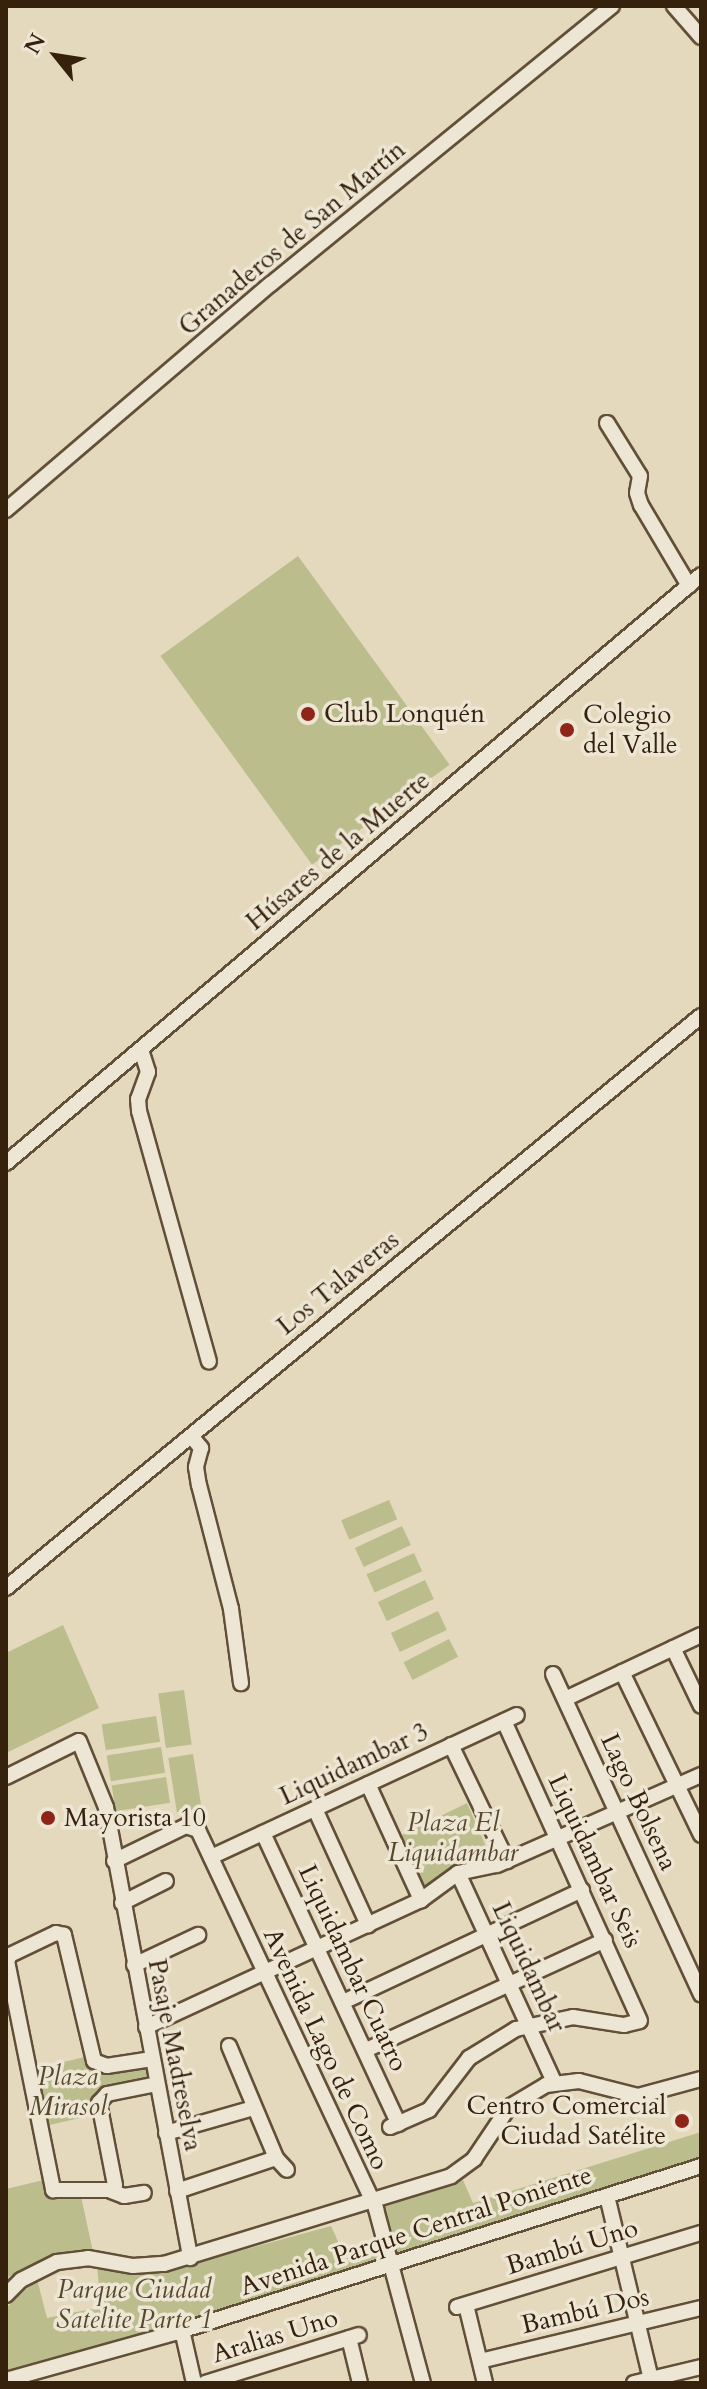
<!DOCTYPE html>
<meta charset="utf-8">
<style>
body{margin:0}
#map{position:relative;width:707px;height:2389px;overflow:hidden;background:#e4d9bd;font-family:Cardo,serif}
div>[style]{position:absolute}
.green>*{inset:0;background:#bbbd8d;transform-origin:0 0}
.roads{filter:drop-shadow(2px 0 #624f38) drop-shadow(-2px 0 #624f38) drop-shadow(0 2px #624f38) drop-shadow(0 -2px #624f38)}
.minor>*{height:14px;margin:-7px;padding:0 7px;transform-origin:7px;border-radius:7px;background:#ede6d4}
.dots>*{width:22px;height:22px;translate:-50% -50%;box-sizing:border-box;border:4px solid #ede6d4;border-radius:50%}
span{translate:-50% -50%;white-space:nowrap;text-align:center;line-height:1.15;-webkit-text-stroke:7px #ede6d4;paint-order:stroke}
.street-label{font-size:26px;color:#36210c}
.poi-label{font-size:26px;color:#36210c}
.left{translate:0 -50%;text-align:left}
.right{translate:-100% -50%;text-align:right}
.park-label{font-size:26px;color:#57482c;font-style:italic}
.frame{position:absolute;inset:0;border:8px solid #36210c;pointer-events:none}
.north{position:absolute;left:16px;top:16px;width:80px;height:80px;-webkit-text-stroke:6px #ede6d4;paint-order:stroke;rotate:300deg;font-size:22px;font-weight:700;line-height:32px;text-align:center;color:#36210c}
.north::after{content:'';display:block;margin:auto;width:28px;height:36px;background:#36210c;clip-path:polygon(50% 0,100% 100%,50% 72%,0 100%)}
</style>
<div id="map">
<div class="green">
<div style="left:298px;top:556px;width:258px;height:170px;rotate:54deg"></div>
<div style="left:389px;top:1500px;width:21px;height:52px;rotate:67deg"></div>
<div style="left:402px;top:1526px;width:21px;height:52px;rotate:65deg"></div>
<div style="left:414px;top:1553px;width:20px;height:52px;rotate:66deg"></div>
<div style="left:425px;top:1580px;width:21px;height:52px;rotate:65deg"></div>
<div style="left:438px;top:1611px;width:21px;height:52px;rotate:65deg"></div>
<div style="clip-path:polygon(63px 1625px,99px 1708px,6px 1753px,6px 1653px)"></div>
<div style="left:449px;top:1639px;width:20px;height:51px;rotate:63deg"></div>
<div style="left:184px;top:1690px;width:55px;height:26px;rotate:82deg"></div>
<div style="left:156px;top:1716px;width:26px;height:55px;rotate:81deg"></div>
<div style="left:161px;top:1747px;width:26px;height:55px;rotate:81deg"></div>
<div style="left:193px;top:1754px;width:55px;height:25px;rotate:81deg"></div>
<div style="left:166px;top:1777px;width:26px;height:55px;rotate:81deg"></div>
<div style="clip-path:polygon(467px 1803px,491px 1858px,460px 1864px,424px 1888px,400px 1836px)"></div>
<div style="clip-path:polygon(89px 2056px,94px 2064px,148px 2062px,151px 2080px,107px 2090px,97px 2114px,45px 2126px,34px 2069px)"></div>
<div style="clip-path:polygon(701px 2132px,701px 2158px,395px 2255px,376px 2209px,463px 2180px,473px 2203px)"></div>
<div style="clip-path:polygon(48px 2179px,58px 2198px,81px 2196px,93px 2252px,57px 2255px,8px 2277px,6px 2189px)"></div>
<div style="clip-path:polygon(331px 2226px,346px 2259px,378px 2238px,389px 2261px,175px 2327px,6px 2373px,6px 2308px,37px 2279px,47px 2318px,101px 2307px,97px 2266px,141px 2273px,163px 2272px)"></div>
</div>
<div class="roads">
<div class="minor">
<div style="left:674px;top:6px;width:41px;rotate:48.9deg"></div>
<div style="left:607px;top:423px;width:62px;rotate:58.1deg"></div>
<div style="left:640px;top:476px;width:17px;rotate:100deg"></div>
<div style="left:637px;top:493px;width:13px;rotate:72deg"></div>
<div style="left:641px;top:505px;width:94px;rotate:59.3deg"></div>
<div style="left:6px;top:510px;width:348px;rotate:-40.5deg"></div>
<div style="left:271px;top:284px;width:440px;rotate:-39.2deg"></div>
<div style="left:141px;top:1050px;width:23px;rotate:72deg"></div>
<div style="left:148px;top:1072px;width:29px;rotate:110deg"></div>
<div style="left:138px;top:1099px;width:12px;rotate:85deg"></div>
<div style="left:139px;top:1111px;width:260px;rotate:74.4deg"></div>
<div style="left:6px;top:1163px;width:910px;rotate:-40.23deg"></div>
<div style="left:191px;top:1436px;width:16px;rotate:50deg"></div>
<div style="left:201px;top:1448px;width:20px;rotate:105deg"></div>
<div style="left:196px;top:1467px;width:18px;rotate:81deg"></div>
<div style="left:199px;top:1485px;width:128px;rotate:75.5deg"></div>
<div style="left:231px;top:1609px;width:75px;rotate:82.3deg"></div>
<div style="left:6px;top:1588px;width:900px;rotate:-39.46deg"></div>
<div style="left:673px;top:1648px;width:64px;rotate:64.2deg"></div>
<div style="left:622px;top:1672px;width:181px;rotate:64.1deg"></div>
<div style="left:553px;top:1674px;width:353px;rotate:65.2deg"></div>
<div style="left:565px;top:1699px;width:150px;rotate:-25.2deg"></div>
<div style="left:504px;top:1721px;width:329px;rotate:65.6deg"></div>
<div style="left:451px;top:1745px;width:129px;rotate:64.2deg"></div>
<div style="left:6px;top:1777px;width:81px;rotate:-26.3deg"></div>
<div style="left:79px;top:1741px;width:71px;rotate:67.8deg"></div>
<div style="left:106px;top:1807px;width:459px;rotate:79.4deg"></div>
<div style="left:368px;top:1784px;width:128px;rotate:65.4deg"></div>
<div style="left:315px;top:1809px;width:128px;rotate:65.4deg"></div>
<div style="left:263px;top:1833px;width:321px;rotate:65deg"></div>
<div style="left:211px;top:1857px;width:337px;rotate:-24.9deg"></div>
<div style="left:114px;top:1861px;width:80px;rotate:-25.9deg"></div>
<div style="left:186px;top:1826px;width:13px;rotate:18deg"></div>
<div style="left:198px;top:1830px;width:419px;rotate:64.8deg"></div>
<div style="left:376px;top:2209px;width:180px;rotate:74.9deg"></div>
<div style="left:458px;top:1873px;width:230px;rotate:65.3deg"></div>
<div style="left:122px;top:1903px;width:49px;rotate:-26.6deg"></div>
<div style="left:134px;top:1965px;width:71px;rotate:-25.1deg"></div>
<div style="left:343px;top:2002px;width:264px;rotate:-25.1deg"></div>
<div style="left:146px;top:2027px;width:303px;rotate:-24.8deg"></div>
<div style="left:421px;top:1900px;width:46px;rotate:-36.1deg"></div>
<div style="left:458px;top:1873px;width:40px;rotate:-12deg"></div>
<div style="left:497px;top:1865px;width:223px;rotate:-23.8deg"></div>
<div style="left:229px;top:2046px;width:121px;rotate:67.2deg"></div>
<div style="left:276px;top:2158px;width:16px;rotate:47deg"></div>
<div style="left:366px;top:2050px;width:263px;rotate:-24.7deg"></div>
<div style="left:152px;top:2059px;width:46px;rotate:171.2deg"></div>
<div style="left:107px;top:2066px;width:14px;rotate:-159deg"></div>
<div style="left:94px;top:2061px;width:130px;rotate:-103.4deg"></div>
<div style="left:64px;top:1935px;width:8px;rotate:-166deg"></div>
<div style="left:56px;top:1933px;width:51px;rotate:154.4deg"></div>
<div style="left:10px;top:1955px;width:7px;rotate:117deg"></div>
<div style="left:7px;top:1961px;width:234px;rotate:78.6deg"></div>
<div style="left:53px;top:2190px;width:60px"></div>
<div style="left:113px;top:2190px;width:5px;rotate:-68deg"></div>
<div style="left:115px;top:2185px;width:84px;rotate:-101deg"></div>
<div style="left:99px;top:2103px;width:12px;rotate:-48deg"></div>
<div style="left:107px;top:2094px;width:51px;rotate:-11.3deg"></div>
<div style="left:390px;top:2127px;width:43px;rotate:-23.6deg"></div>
<div style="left:429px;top:2110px;width:66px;rotate:-52.4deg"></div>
<div style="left:469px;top:2058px;width:55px;rotate:-31.7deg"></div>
<div style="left:516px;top:2029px;width:58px;rotate:-11.9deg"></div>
<div style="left:573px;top:2017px;width:52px;rotate:8.9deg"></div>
<div style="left:624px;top:2025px;width:16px;rotate:-14deg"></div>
<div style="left:166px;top:2133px;width:91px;rotate:-15.9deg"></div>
<div style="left:111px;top:2191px;width:14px;rotate:21deg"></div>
<div style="left:124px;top:2196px;width:20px;rotate:-9deg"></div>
<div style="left:177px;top:2191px;width:104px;rotate:-18.4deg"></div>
<div style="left:607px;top:2196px;width:192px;rotate:76.5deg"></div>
<div style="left:6px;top:2295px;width:21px;rotate:-45deg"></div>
<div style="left:21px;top:2280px;width:40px;rotate:-26.6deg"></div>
<div style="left:57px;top:2262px;width:31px;rotate:-7deg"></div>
<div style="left:88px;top:2258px;width:46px;rotate:10.1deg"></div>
<div style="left:133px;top:2266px;width:31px;rotate:-4deg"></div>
<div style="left:164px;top:2264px;width:300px;rotate:-17deg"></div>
<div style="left:451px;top:2176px;width:29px;rotate:-36deg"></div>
<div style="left:474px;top:2159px;width:63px;rotate:-56.1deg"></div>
<div style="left:509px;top:2107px;width:43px;rotate:-30.7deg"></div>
<div style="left:546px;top:2085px;width:33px;rotate:-7deg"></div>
<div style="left:579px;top:2081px;width:61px;rotate:14.3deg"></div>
<div style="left:638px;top:2096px;width:65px;rotate:-15.1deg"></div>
<div style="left:466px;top:2305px;width:80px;rotate:76.3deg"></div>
<div style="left:457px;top:2307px;width:255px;rotate:-16.9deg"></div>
<div style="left:182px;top:2330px;width:54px;rotate:77.2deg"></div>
<div style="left:349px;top:2338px;width:46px;rotate:76.3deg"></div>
<div style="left:480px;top:2361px;width:227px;rotate:-13.5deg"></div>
<div style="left:6px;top:2380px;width:174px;rotate:-15.6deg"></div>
<div style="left:174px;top:2333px;width:553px;rotate:-17.58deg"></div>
<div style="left:205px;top:2383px;width:161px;rotate:-17.3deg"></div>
<div style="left:634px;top:2383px;width:69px;rotate:-13.4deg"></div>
</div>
</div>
<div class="dots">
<div style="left:308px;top:714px;background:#8f2418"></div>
<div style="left:567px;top:730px;background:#8f2418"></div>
<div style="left:48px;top:1818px;background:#8f2418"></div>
<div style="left:682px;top:2121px;background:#8f2418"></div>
</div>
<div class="street-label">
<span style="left:292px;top:238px;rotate:-40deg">Granaderos de San Martín</span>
<span style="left:338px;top:851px;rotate:-40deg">Húsares de la Muerte</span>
<span style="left:338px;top:1283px;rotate:-39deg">Los Talaveras</span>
<span style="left:354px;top:1764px;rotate:-25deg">Liquidambar 3</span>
<span style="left:639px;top:1802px;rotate:65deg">Lago Bolsena</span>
<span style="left:595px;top:1861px;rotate:65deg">Liquidambar Seis</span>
<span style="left:529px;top:1967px;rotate:65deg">Liquidambar</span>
<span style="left:353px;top:1968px;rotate:65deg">Liquidambar Cuatro</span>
<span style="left:326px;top:2049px;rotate:65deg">Avenida Lago de Como</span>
<span style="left:175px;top:2055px;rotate:79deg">Pasaje Madreselva</span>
<span style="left:416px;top:2231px;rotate:-18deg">Avenida Parque Central Poniente</span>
<span style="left:572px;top:2247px;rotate:-17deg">Bambú Uno</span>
<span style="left:585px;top:2311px;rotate:-13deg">Bambú Dos</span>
<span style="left:275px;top:2336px;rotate:-17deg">Aralias Uno</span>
</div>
<div class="poi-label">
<span class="left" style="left:324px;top:714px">Club Lonquén</span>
<span class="left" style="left:583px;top:730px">Colegio<br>del Valle</span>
<span class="left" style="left:64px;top:1818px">Mayorista 10</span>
<span class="right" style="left:666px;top:2121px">Centro Comercial<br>Ciudad Satélite</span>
</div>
<div class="park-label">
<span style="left:453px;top:1838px">Plaza El<br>Liquidambar</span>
<span style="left:68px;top:2092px">Plaza<br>Mirasol</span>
<span style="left:134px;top:2305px">Parque Ciudad<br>Satelite Parte 1</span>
</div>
<div class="frame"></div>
<div class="north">N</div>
</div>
